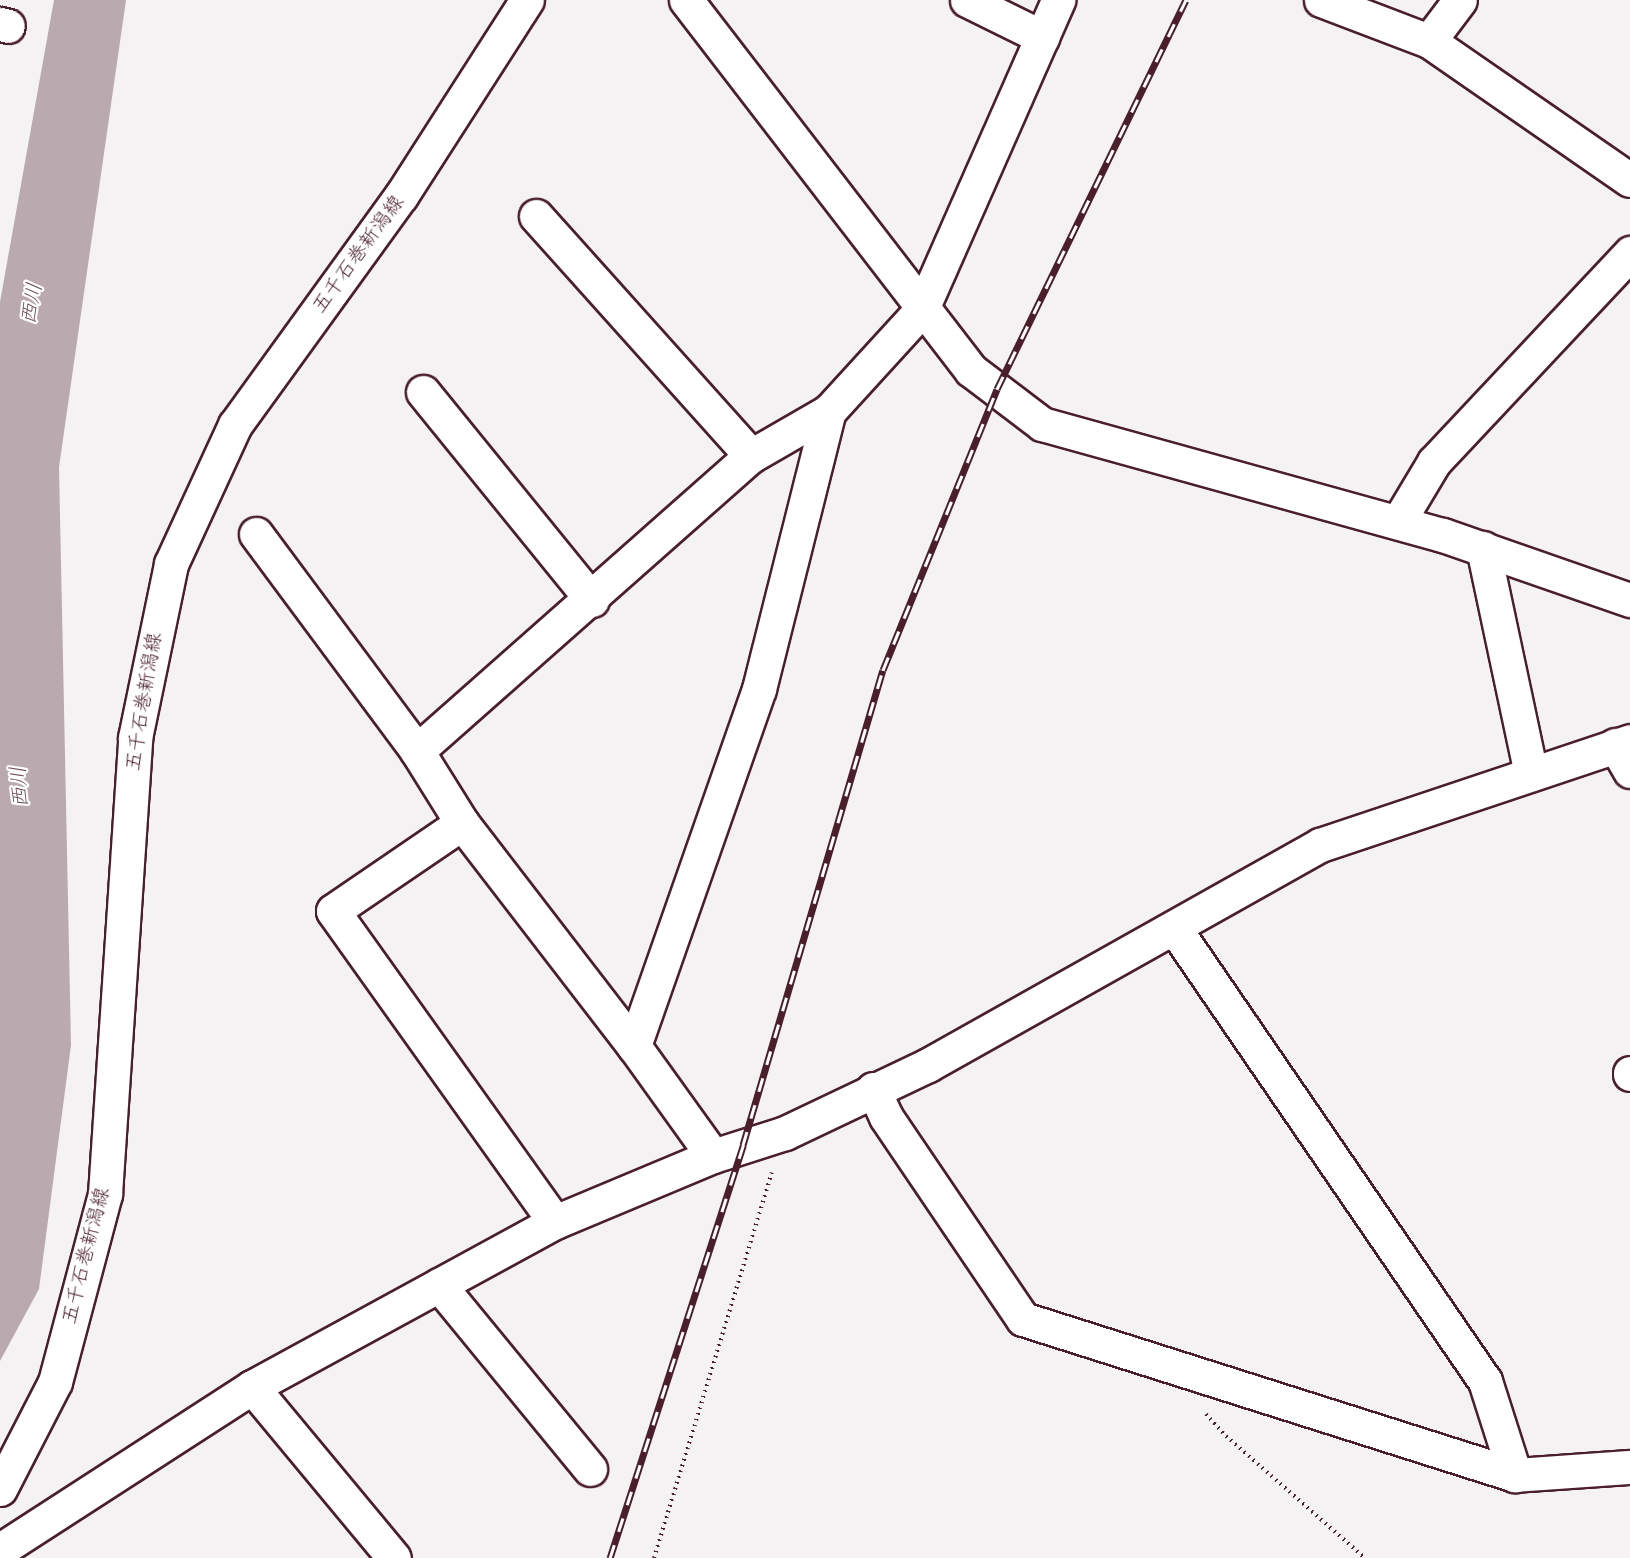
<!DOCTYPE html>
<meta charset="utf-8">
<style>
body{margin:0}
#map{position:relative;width:1630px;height:1558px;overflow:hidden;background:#f4f2f2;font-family:Kalam,"Klee One",sans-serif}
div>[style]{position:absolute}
.water>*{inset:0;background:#baa9ae}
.path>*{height:4px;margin-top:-2px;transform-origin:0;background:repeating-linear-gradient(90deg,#4a1f2b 0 1.5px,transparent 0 6px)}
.roads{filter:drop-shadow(2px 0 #4a1f2b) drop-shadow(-2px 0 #4a1f2b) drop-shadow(0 2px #4a1f2b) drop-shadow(0 -2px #4a1f2b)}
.minor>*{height:33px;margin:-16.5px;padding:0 16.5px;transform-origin:16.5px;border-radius:16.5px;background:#fff}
.major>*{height:33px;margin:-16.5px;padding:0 16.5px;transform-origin:16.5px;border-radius:16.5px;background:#fff}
.rail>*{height:7px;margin-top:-3.5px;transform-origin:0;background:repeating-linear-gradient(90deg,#fff 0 14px,#4a1f2b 0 28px);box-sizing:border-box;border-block:2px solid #4a1f2b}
span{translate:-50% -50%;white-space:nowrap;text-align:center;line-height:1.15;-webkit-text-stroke:4.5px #fff;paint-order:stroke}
.street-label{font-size:20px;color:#4a1f2b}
.water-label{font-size:21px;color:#714f59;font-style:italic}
</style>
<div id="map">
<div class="water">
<div style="clip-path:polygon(54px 0,126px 0,59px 467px,71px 1045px,39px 1289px,0 1361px,0 302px)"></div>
</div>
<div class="path">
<div style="left:1206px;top:1414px;width:30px;rotate:48deg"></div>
<div style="left:1226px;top:1436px;width:185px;rotate:41.3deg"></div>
<div style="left:654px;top:1558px;width:403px;rotate:-73deg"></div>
</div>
<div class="roads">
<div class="minor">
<div style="left:686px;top:0;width:467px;rotate:52.4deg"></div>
<div style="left:971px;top:370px;width:89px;rotate:37.3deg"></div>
<div style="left:1042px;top:424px;width:416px;rotate:15.5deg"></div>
<div style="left:1443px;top:535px;width:198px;rotate:19.2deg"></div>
<div style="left:967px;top:0;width:84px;rotate:26.3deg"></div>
<div style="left:1321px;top:0;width:116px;rotate:20.8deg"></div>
<div style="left:1429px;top:41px;width:244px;rotate:34.7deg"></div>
<div style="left:0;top:24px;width:8px;rotate:14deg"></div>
<div style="left:1429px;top:41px;width:51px;rotate:-52.9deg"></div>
<div style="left:536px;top:216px;width:322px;rotate:48.1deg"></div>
<div style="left:423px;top:392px;width:268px;rotate:50.9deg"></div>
<div style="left:1398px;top:522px;width:70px;rotate:-59deg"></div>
<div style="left:1434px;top:462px;width:287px;rotate:-46.8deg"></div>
<div style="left:256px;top:534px;width:270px;rotate:53.4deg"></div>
<div style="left:417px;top:751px;width:85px;rotate:58deg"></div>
<div style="left:462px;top:823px;width:282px;rotate:52.4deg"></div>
<div style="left:634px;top:1046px;width:135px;rotate:54.3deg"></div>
<div style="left:1483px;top:548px;width:231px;rotate:78deg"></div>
<div style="left:1615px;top:745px;width:30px;rotate:60deg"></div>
<div style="left:417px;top:751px;width:446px;rotate:-41.5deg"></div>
<div style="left:751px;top:456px;width:90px;rotate:-30deg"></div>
<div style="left:829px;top:411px;width:138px;rotate:-47.6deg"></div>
<div style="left:922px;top:309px;width:338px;rotate:-66.2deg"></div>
<div style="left:462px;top:823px;width:156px;rotate:145.7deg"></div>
<div style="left:333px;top:911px;width:382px;rotate:54.5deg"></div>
<div style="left:1175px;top:929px;width:548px;rotate:55.56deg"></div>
<div style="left:1485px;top:1381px;width:99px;rotate:72.3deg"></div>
<div style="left:634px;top:1046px;width:378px;rotate:-70.7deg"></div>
<div style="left:759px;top:689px;width:287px;rotate:-75.9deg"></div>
<div style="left:1630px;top:1074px;width:1px;rotate:-90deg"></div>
<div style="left:873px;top:1089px;width:31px;rotate:65deg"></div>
<div style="left:886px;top:1117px;width:244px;rotate:55.9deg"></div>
<div style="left:1023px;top:1319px;width:516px;rotate:17.59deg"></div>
<div style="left:1515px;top:1475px;width:115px;rotate:-4deg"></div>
<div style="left:439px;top:1285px;width:238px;rotate:50.6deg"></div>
<div style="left:252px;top:1387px;width:222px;rotate:50.3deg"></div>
<div style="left:0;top:1550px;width:300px;rotate:-32.9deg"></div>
<div style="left:252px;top:1387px;width:345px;rotate:-28.6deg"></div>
<div style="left:555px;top:1222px;width:171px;rotate:-22.7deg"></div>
<div style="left:713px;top:1156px;width:76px;rotate:-17.7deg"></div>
<div style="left:785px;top:1133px;width:158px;rotate:-25.4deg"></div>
<div style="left:928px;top:1065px;width:450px;rotate:-29.3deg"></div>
<div style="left:1320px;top:845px;width:327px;rotate:-18.5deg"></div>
</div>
<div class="major">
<div style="left:0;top:1489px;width:120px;rotate:-62.8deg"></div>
<div style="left:55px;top:1382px;width:195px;rotate:-75.1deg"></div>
<div style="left:105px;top:1194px;width:457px;rotate:-86.2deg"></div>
<div style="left:135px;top:738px;width:178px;rotate:-78.3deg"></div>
<div style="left:171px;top:564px;width:153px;rotate:-65.3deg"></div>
<div style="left:235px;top:425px;width:283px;rotate:-54.1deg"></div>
<div style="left:401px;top:196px;width:233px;rotate:-57.3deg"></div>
</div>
</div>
<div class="rail">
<div style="left:610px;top:1558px;width:434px;rotate:-72.1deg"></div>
<div style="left:743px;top:1145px;width:495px;rotate:-73.6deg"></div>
<div style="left:883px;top:670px;width:303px;rotate:-67.9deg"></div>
<div style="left:997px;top:389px;width:432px;rotate:-64.1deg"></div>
</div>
<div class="street-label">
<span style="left:359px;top:255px;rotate:-54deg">五千石巻新潟線</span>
<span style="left:145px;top:702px;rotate:-81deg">五千石巻新潟線</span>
<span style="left:87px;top:1256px;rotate:-76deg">五千石巻新潟線</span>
</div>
<div class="water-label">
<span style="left:33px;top:304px;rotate:-80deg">西川</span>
<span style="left:21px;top:787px;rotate:-95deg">西川</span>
</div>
</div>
